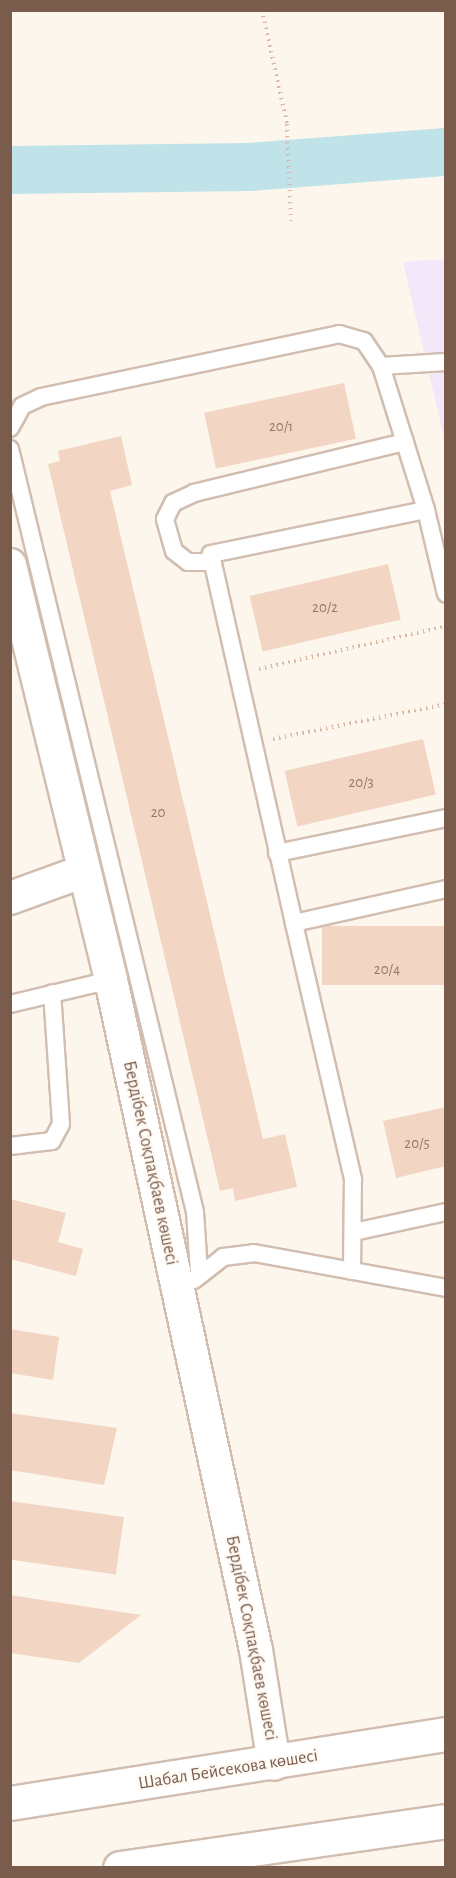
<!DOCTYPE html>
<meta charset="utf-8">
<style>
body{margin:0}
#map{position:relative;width:456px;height:1878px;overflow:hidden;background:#fdf6ec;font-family:"Alegreya Sans",sans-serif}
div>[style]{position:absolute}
.education>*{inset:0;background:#f3e8fa}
.river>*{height:48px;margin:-24px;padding:0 24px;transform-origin:24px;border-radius:24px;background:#bfe3e8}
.building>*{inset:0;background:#f3d5c3;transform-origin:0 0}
.path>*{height:4px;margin-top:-2px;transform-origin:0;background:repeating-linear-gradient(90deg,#d9b8a5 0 1.5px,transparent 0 6px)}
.roads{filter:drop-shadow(2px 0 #d1beb0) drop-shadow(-2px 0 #d1beb0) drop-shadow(0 2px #d1beb0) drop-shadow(0 -2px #d1beb0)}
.service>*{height:16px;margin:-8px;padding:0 8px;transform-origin:8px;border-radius:8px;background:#fff}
.minor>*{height:32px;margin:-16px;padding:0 16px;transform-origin:16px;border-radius:16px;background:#fff}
.secondary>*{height:33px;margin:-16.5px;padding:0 16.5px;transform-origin:16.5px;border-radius:16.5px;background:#fff}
span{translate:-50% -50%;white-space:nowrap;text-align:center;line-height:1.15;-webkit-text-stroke:4.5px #fffaf3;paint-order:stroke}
.number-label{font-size:15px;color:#987a6a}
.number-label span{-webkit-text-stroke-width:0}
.street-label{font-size:18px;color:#7a5c4d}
.frame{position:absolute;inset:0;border:12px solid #7a5c4d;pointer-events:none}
</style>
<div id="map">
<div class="education">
<div style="clip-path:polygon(445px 259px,445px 442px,403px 262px)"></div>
</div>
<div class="river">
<div style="left:10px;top:170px;width:239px;rotate:-0.7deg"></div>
<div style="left:249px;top:167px;width:198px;rotate:-4.4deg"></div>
</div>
<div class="building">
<div style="left:344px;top:383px;width:57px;height:143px;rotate:78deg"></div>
<div style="clip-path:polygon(121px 436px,132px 485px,110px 491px,263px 1139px,285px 1134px,297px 1187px,235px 1201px,233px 1188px,220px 1191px,48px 464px,60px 461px,58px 451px)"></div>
<div style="left:388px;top:564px;width:57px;height:142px;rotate:77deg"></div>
<div style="left:423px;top:739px;width:57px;height:142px;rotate:77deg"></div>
<div style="left:446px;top:926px;width:59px;height:124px;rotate:90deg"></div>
<div style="clip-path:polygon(446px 1107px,446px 1166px,396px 1178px,383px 1121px)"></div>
<div style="clip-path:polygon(10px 1199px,66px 1213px,58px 1242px,83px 1249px,76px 1276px,10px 1259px)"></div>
<div style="clip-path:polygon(10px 1329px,59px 1337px,53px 1380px,10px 1373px)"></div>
<div style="clip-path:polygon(10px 1413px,117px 1428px,104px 1485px,10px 1470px)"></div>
<div style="left:10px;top:1501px;width:115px;height:58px;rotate:8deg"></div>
<div style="clip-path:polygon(10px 1595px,141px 1615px,79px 1663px,10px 1653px)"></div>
</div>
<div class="path">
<div style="left:262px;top:10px;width:117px;rotate:77.6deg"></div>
<div style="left:287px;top:124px;width:97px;rotate:87.6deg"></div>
<div style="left:259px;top:669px;width:192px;rotate:-12.9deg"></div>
<div style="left:273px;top:739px;width:177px;rotate:-11.4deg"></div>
</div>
<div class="roads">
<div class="service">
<div style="left:381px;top:366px;width:65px;rotate:-3.5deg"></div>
<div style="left:10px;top:428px;width:25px;rotate:-61deg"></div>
<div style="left:22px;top:406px;width:21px;rotate:-25deg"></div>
<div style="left:41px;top:397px;width:305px;rotate:-11.9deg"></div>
<div style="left:339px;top:334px;width:26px;rotate:16deg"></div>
<div style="left:364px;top:341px;width:30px;rotate:56deg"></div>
<div style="left:381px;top:366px;width:151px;rotate:72.6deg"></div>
<div style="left:426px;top:510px;width:86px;rotate:76.6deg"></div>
<div style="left:10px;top:449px;width:785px;rotate:76.37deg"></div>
<div style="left:195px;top:1212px;width:60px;rotate:86.2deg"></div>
<div style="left:208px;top:562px;width:20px;rotate:180deg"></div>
<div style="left:188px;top:562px;width:18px;rotate:-142deg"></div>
<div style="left:174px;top:551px;width:33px;rotate:-106deg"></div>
<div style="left:165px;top:519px;width:18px;rotate:-63deg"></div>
<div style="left:173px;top:503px;width:23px;rotate:-25deg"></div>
<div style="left:194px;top:493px;width:217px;rotate:-13.6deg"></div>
<div style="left:277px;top:853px;width:173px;rotate:-11.7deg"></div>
<div style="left:294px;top:923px;width:378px;rotate:-102.7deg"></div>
<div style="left:211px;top:554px;width:219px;rotate:-11.6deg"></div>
<div style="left:10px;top:1004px;width:104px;rotate:-13.4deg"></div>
<div style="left:10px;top:1146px;width:42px;rotate:-6.8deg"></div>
<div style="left:52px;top:1141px;width:19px;rotate:-62deg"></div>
<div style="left:61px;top:1124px;width:131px;rotate:-93.9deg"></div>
<div style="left:354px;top:1232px;width:94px;rotate:-12.3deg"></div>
<div style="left:352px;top:1271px;width:92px;rotate:-89.4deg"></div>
<div style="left:353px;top:1179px;width:263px;rotate:-103deg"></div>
<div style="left:294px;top:923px;width:156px;rotate:-12.6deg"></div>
<div style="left:194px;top:1280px;width:37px;rotate:-38deg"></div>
<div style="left:223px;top:1257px;width:31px;rotate:-7deg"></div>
<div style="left:254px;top:1253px;width:195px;rotate:10.3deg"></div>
</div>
<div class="minor">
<div style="left:10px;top:565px;width:427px;rotate:76.3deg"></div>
<div style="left:111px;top:980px;width:686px;rotate:77.79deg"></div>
<div style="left:256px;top:1650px;width:115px;rotate:81deg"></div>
<div style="left:10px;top:898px;width:79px;rotate:-20deg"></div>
</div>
<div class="secondary">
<div style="left:10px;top:1803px;width:441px;rotate:-9deg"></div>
<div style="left:120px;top:1868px;width:329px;rotate:-8.2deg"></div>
</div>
</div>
<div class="number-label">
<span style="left:281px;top:427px">20/1</span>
<span style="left:325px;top:608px">20/2</span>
<span style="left:361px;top:783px">20/3</span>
<span style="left:158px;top:813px">20</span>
<span style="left:387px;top:970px">20/4</span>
<span style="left:417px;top:1144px">20/5</span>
</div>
<div class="street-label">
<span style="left:150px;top:1163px;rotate:78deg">Бердібек Соқпақбаев көшесі</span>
<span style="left:251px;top:1638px;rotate:79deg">Бердібек Соқпақбаев көшесі</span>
<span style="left:228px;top:1770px;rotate:-9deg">Шабал Бейсекова көшесі</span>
</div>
<div class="frame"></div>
</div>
